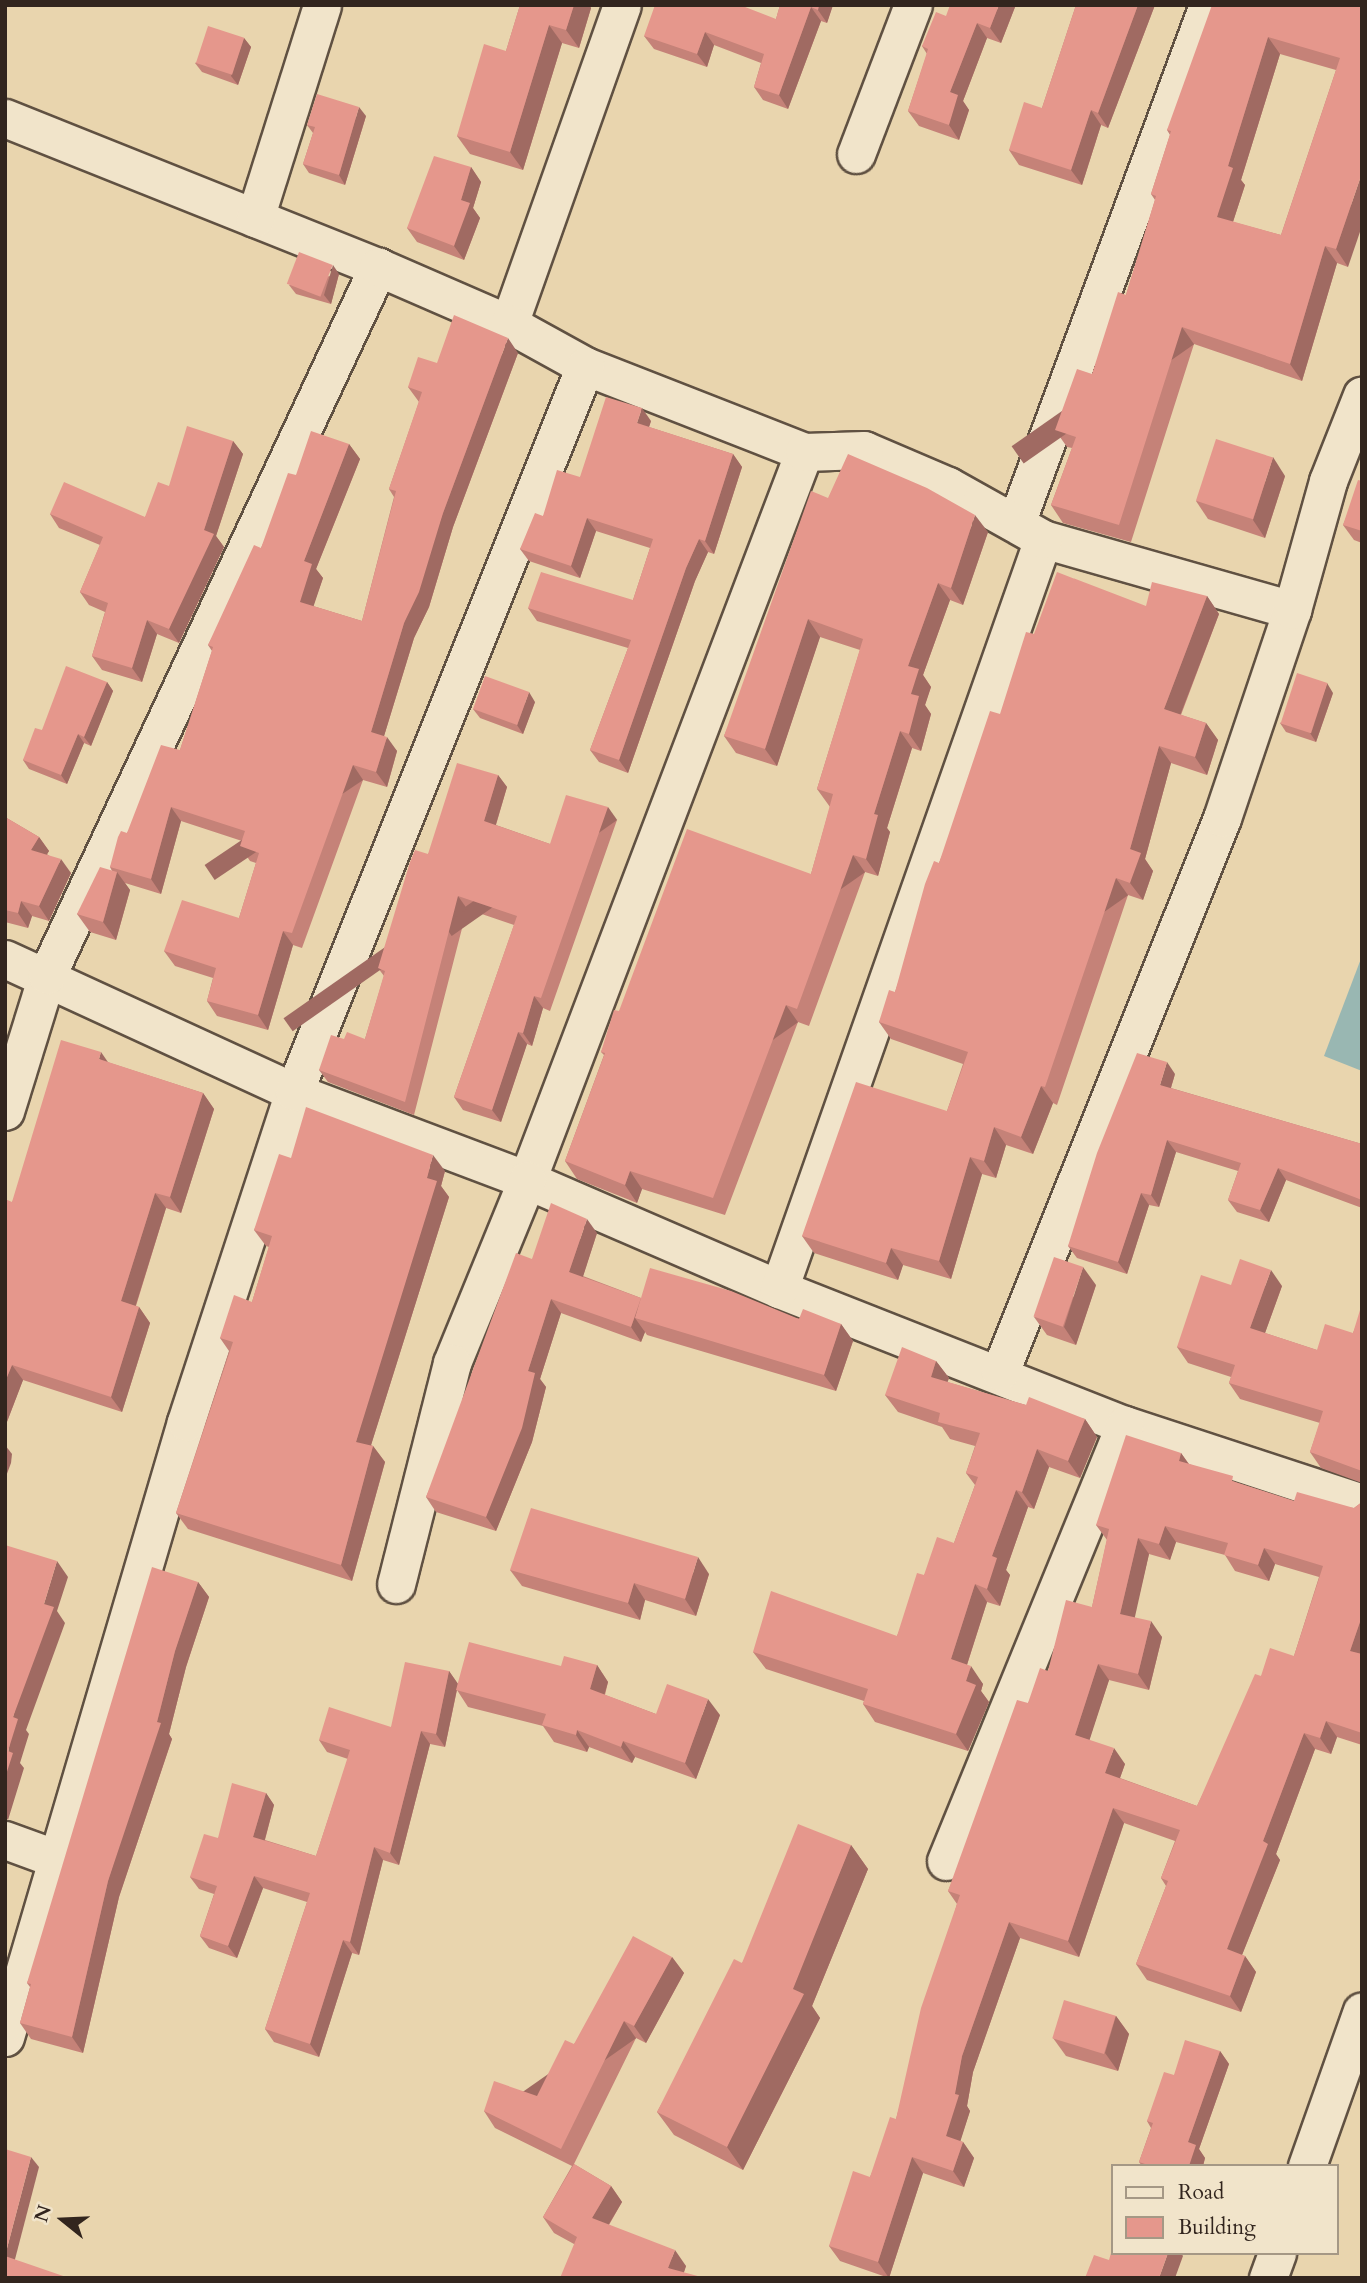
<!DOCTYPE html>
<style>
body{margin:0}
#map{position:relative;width:1367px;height:2283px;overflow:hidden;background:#e9d5ae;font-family:Cardo,serif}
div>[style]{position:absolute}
.water>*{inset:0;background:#99b7b2}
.roads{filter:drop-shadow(2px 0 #605142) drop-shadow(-2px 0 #605142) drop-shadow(0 2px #605142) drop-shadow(0 -2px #605142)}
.minor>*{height:37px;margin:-18.5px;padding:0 18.5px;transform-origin:18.5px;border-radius:18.5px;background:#f1e4ca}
.wall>*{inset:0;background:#c58278}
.shaded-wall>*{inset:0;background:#a06a62;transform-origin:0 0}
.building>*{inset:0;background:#e5978c;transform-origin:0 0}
span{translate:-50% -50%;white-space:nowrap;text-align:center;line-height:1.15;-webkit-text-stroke:5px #f1e4ca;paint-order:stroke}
.frame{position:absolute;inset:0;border:7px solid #32251e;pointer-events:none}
.legend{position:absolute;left:1111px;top:2164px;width:228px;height:91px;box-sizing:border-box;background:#f1e4ca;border:2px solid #a59885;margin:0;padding:9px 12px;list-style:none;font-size:21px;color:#32251e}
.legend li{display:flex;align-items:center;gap:14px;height:35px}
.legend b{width:35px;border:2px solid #a59885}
.north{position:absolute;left:28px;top:2185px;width:70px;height:70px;-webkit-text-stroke:5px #f1e4ca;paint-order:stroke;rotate:288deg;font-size:19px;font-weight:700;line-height:28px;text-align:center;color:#32251e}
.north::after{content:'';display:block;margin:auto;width:24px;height:32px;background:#32251e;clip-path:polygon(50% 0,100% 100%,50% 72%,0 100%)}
</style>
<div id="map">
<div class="water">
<div style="clip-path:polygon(1362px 956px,1362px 1071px,1324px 1056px)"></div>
</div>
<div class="roads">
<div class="minor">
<div style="left:5px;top:118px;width:402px;rotate:21.8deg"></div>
<div style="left:856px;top:154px;width:160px;rotate:-69.1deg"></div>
<div style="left:255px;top:218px;width:223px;rotate:-72.5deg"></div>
<div style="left:509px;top:324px;width:338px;rotate:-70.5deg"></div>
<div style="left:1016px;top:523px;width:552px;rotate:-69.66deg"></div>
<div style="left:1043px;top:539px;width:259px;rotate:15.9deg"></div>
<div style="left:5px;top:959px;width:318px;rotate:24.7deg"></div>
<div style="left:294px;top:1092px;width:249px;rotate:20.7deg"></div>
<div style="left:527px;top:1180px;width:275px;rotate:23.4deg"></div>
<div style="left:779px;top:1289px;width:372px;rotate:21.5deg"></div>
<div style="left:1125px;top:1425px;width:250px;rotate:18.2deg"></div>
<div style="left:5px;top:1111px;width:142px;rotate:-72.8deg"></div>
<div style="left:47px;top:975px;width:782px;rotate:-64.94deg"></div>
<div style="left:378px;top:267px;width:143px;rotate:23.5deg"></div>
<div style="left:509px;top:324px;width:87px;rotate:28.9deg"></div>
<div style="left:585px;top:366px;width:235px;rotate:21.4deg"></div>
<div style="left:804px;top:452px;width:779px;rotate:110.83deg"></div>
<div style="left:527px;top:1180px;width:198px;rotate:112.3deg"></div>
<div style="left:452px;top:1363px;width:228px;rotate:104.2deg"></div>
<div style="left:779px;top:1289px;width:795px;rotate:-70.61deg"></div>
<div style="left:1043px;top:539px;width:109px;rotate:-150.8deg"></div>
<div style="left:948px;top:486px;width:91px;rotate:-156.8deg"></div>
<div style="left:864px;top:450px;width:60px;rotate:178.1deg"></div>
<div style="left:1000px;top:1372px;width:597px;rotate:-68.16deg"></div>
<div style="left:1222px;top:818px;width:219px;rotate:-71.4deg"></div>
<div style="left:1292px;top:610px;width:134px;rotate:-74.4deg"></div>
<div style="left:1328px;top:481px;width:92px;rotate:-68.4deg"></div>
<div style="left:5px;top:1840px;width:55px;rotate:20.1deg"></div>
<div style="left:946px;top:1861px;width:471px;rotate:-67.7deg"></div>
<div style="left:5px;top:2037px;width:641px;rotate:-73.6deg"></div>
<div style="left:186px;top:1422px;width:347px;rotate:-71.9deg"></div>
<div style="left:294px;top:1092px;width:782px;rotate:-68.16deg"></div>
<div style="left:1307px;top:2166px;width:164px;rotate:-70.5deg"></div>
<div style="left:1268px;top:2278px;width:27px;rotate:-70deg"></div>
</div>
</div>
<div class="wall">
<div style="clip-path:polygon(520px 5px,589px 5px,591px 8px,579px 48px,562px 43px,523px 170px,470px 154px,457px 136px,506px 51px)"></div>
<div style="clip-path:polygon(780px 5px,833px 5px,827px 23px,821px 21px,788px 109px,763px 100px,754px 87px,761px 63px,714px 45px,707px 67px,654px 49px,644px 36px,776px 19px)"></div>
<div style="clip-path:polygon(1076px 5px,1155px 5px,1108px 128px,1101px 125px,1082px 185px,1019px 165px,1009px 150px,1042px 108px)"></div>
<div style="clip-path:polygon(evenodd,1362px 5px,1348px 267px,1337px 263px,1302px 381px,1194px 344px,1131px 542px,1063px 523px,1051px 505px,1072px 448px,1067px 447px,1055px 430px,1092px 374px,1126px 295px,1155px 200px,1151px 194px,1170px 135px,1167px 130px,1240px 6px,1362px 5px,1280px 54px,1336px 70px,1281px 235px,1233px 222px,1245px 185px,1241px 180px,1280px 54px)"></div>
<div style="clip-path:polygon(1015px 7px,1001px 43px,987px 38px,963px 101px,969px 110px,959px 140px,919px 126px,908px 111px,927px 54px,922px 46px,946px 16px)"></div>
<div style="clip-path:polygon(244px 38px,251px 47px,238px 85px,202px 72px,195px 63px)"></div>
<div style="clip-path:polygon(366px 116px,345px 185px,309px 173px,303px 164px,313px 133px,307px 125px)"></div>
<div style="clip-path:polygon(471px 167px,481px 182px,473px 208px,480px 218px,464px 260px,417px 242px,407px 228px)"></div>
<div style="clip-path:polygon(339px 274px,331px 304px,296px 294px,289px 285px)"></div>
<div style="clip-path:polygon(518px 353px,453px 527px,429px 607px,414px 638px,384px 736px,397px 751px,387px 787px,363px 780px,302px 948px,293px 945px,268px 1030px,217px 1016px,207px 1001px,213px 978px,175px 966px,164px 951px,239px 918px,256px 863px,250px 861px,240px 846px,242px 841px,181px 821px,161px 894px,125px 883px,130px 890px,116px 940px,90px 932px,77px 914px,112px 871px,110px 867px,127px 833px,180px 750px,212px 651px,208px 645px,261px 548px,296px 475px,349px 444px,360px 459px,316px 569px,323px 578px,313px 606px,362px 621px,394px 497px,389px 489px,419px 402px,408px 387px,437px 363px)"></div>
<div style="clip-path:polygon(651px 421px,649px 427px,733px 454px,742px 467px,714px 554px,708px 552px,695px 581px,628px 773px,599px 762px,590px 750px,628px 648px,537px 621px,528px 608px,633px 600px,650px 548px,596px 531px,580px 578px,529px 561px,520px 549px,543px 516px,580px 477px)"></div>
<div style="clip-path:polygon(233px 441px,243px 454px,216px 536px,224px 547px,179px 643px,157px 634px,142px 682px,102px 670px,92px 656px,105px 612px,89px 605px,80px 592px,100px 545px,59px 528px,50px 514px,145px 517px,169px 486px)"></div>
<div style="clip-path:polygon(1285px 476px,1265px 538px,1208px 519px,1196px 501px)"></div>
<div style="clip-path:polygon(1362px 481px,1362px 543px,1354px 540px,1343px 525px)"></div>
<div style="clip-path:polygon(828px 498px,988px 532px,963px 605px,950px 600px,923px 675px,931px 687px,925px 705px,931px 714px,921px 751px,912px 748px,887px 828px,890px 832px,878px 876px,865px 872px,809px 1026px,798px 1022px,725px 1215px,642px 1189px,637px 1203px,577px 1179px,565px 1161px,604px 1055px,601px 1052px,619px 1011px,811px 874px,830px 807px,817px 789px,860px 650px,820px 637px,777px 766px,736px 753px,724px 736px)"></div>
<div style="clip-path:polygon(1207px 596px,1219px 614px,1181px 715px,1206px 723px,1218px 740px,1207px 775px,1171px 763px,1145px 859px,1153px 871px,1143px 900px,1128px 895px,1057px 1105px,1053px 1103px,1033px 1154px,1006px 1145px,996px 1178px,982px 1174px,951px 1279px,903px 1265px,898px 1280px,814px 1253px,802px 1236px,947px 1111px,963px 1064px,891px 1039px,879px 1022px,895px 992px,939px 863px,1034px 634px,1146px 606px)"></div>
<div style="clip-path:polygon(107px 682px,113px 691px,91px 746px,84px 743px,67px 784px,29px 769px,23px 760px,42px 730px)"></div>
<div style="clip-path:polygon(1333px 693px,1316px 742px,1286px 732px,1280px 723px)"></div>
<div style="clip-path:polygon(535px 702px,523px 734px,480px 718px,473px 709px)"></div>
<div style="clip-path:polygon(498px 775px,507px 787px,496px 825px,550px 844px,617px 820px,550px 1011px,543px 1008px,532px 1046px,527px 1044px,501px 1122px,463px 1110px,454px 1097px,514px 925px,467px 909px,414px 1115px,328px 1082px,319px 1070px,344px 1039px,365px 1039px,384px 976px,378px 968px,428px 854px)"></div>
<div style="clip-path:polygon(5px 817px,39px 837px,49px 851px,47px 854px,71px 873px,49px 921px,32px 916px,28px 928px,5px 922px)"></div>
<div style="clip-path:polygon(107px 1062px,203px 1093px,214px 1109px,181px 1213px,166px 1208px,136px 1306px,139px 1307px,150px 1323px,122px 1412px,23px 1380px,5px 1427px,12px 1202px)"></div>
<div style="clip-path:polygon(1175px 1074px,1171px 1088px,1362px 1144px,1362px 1208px,1286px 1180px,1269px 1222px,1237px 1212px,1228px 1200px,1238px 1171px,1176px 1152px,1159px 1207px,1149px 1205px,1127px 1274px,1077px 1258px,1068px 1246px)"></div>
<div style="clip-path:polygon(291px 1158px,445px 1171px,441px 1186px,449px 1197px,371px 1445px,373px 1446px,385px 1462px,352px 1581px,188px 1529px,176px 1513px,229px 1351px,220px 1338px,252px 1302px,269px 1247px,266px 1246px,254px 1230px)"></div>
<div style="clip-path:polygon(597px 1233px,583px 1276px,641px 1298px,841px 1324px,853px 1341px,836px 1391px,647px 1335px,645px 1332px,641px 1342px,561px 1313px,540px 1379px,546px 1387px,532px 1442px,496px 1531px,436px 1512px,426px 1497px,532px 1259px)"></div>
<div style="clip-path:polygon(1096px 1285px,1076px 1345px,1047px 1335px,1034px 1317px)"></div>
<div style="clip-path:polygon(1231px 1285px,1282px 1286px,1265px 1333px,1317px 1350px,1353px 1333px,1362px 1311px,1362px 1483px,1321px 1468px,1310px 1452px,1320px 1423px,1240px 1399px,1229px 1383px,1231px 1377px,1188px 1363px,1177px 1347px)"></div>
<div style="clip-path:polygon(936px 1361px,949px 1378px,947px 1382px,1026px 1405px,1085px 1419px,1097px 1437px,1080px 1478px,1049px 1467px,1034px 1509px,1028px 1507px,1006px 1570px,1010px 1575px,1000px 1606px,987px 1602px,967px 1665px,983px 1684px,981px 1691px,989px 1702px,968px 1751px,875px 1722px,863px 1704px,864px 1701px,766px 1669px,753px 1652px,897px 1636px,924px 1575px,954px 1543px,975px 1485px,966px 1473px,975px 1446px,950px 1439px,942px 1427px,898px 1412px,885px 1395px)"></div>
<div style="clip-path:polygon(evenodd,1181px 1453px,1189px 1464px,1238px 1483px,1294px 1501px,1354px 1508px,1362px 1502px,1362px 1745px,1337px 1737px,1331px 1754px,1315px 1749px,1276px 1854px,1280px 1860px,1242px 1955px,1245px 1956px,1256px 1972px,1241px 2012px,1147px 1980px,1136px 1964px,1166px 1886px,1161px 1878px,1175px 1841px,1124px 1823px,1079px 1957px,1020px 1938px,973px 2072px,967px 2106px,970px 2111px,960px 2141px,963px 2142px,974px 2158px,964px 2187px,923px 2173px,889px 2278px,840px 2261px,829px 2246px,870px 2177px,896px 2119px,957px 1904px,948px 1891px,1028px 1703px,1048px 1671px,1092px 1607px,1107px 1540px,1096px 1525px,1181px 1453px,1176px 1542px,1225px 1555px,1235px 1571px,1269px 1581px,1275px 1564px,1319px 1577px,1294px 1656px,1261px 1676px,1197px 1806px,1120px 1778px,1125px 1764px,1089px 1740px,1109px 1680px,1149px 1690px,1162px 1637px,1134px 1617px,1149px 1554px,1170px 1560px,1176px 1542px)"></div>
<div style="clip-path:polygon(510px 1570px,709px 1574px,696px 1616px,645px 1600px,640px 1620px,522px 1586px)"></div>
<div style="clip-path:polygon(198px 1582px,209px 1597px,186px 1667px,169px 1734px,172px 1739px,119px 1897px,83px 2053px,31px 2039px,20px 2023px,30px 1987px,27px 1983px)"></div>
<div style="clip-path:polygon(597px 1665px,608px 1682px,605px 1695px,656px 1714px,720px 1715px,696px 1779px,635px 1757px,632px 1763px,589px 1747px,587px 1752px,554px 1742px,543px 1726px,468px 1707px,457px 1690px,445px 1747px,430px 1744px,399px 1865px,383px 1860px,359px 1955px,352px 1953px,319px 2057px,274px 2042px,265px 2029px,307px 1902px,263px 1888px,237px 1958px,209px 1948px,200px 1936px,214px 1894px,199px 1889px,190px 1877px,218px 1838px,266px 1793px,274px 1805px,265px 1840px,316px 1856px,348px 1759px,327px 1752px,319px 1740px,391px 1727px,449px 1671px,458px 1684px,561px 1666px)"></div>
<div style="clip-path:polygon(851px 1845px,868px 1869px,812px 2006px,820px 2018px,743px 2170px,674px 2135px,657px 2112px,742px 1963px)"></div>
<div style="clip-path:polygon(672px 1957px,684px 1973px,646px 2043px,636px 2038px,574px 2164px,611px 2186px,622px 2202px,609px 2225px,686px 2266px,684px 2272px,574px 2244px,554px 2233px,543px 2217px,572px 2166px,495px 2128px,484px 2111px,537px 2096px,574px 2044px)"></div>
<div style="clip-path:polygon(1116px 2016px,1129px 2034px,1118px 2071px,1066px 2056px,1053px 2038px)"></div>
<div style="clip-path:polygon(1220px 2051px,1229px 2064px,1199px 2149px,1205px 2158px,1203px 2166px,1142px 2166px,1139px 2162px,1151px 2128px,1147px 2121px,1174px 2075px)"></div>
</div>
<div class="shaded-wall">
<div style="clip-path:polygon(574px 5px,589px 5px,591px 8px,579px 48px,566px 30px)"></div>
<div style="clip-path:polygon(819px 5px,833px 5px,827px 23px,818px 10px)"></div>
<div style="clip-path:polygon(999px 5px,1013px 5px,1015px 7px,1001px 43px,990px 28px)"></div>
<div style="clip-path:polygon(1138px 5px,1155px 5px,1108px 128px,1098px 113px)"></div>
<div style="clip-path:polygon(811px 7px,821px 21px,788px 109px,779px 95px)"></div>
<div style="clip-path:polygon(977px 23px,987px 38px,963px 101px,969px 110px,959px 140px,949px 125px,950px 92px)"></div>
<div style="clip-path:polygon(549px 25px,562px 43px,523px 170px,510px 152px)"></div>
<div style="clip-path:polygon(705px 32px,714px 45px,707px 67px,697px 54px)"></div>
<div style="clip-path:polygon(1268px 37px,1280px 54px,1241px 180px,1245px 185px,1229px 234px,1217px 217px,1228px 166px)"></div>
<div style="clip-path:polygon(244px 38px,251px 47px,238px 85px,231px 76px)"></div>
<div style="clip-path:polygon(359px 107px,366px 116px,345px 185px,339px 175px)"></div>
<div style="clip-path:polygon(1091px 110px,1101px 125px,1082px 185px,1071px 170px)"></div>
<div style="clip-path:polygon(471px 167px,481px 182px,473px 208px,480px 218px,464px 260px,454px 246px,461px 200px)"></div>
<div style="clip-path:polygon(1362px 173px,1362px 226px,1348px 267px,1336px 249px)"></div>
<div style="clip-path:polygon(1325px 246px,1337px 263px,1302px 381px,1290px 364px)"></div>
<div style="clip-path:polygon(333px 265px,339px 274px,331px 304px,324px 295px)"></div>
<div style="left:1182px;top:327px;width:21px;height:208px;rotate:55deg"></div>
<div style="clip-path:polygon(508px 338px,518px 353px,453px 527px,429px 607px,414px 638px,381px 746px,371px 732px,404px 623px,443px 513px)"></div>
<div style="clip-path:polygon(642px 408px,651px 421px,646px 436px,637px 423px)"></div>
<div style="clip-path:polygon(233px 441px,243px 454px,216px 536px,224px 547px,179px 643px,169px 629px,204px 530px)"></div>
<div style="clip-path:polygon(349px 444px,360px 459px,316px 569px,323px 578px,310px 617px,300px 602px,304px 561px)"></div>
<div style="clip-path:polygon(733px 454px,742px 467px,714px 554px,705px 541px)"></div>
<div style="clip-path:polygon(1273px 457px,1285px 476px,1265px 538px,1253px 520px)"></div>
<div style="clip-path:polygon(975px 515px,988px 532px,963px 605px,951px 588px)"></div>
<div style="clip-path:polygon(587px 518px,596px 531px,580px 578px,571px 566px)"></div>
<div style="clip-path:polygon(699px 539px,708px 552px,695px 581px,628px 773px,619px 760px,686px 568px)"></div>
<div style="clip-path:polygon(938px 583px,950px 600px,923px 675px,931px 687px,925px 705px,931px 714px,921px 751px,909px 734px,911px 694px,908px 666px)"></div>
<div style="clip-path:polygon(1207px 596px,1219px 614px,1176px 726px,1164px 709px)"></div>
<div style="clip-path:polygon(808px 619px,820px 637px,777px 766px,765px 749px)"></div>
<div style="clip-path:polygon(147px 620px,157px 634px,142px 682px,132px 668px)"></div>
<div style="clip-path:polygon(107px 682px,113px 691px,91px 746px,84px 737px)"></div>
<div style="clip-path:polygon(1327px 683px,1333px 693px,1316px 742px,1310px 733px)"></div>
<div style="clip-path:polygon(529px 692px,535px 702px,523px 734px,517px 725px)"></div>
<div style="clip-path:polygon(1206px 723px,1218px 740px,1207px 775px,1195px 757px)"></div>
<div style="clip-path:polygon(900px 731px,912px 748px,887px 828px,890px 832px,878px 876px,866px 859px,874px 814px)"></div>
<div style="clip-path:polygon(78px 734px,84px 743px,67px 784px,61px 775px)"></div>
<div style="clip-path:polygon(387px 737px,397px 751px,387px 787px,376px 772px)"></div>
<div style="clip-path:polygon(1159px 746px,1171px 763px,1145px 859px,1153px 871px,1143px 900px,1130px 883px,1130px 849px)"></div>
<div style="left:353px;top:765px;width:18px;height:179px;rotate:56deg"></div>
<div style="clip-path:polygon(498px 775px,507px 787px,493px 834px,484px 821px)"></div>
<div style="clip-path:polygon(171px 807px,181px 821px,161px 894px,151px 879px)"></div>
<div style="left:608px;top:807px;width:16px;height:202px;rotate:55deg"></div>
<div style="clip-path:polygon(39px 837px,49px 851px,41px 864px,31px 850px)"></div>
<div style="left:853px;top:855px;width:21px;height:164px;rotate:55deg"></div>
<div style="clip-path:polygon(61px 859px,71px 873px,49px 921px,39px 906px)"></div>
<div style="clip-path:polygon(117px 872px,130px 890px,116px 940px,103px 922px)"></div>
<div style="left:1116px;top:878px;width:21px;height:221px;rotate:55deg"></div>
<div style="left:458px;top:896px;width:16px;height:213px;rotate:55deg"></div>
<div style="clip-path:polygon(21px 901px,32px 916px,28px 928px,18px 913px)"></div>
<div style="clip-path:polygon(283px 931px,293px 945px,268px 1030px,258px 1015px)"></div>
<div style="clip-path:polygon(534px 996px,543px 1008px,532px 1046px,523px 1033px)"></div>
<div style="left:786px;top:1005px;width:21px;height:206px;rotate:55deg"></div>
<div style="clip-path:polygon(518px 1032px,527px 1044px,501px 1122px,492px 1110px)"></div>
<div style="clip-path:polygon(101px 1052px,112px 1068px,99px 1059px)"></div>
<div style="clip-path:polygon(1167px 1062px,1175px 1074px,1168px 1097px,1160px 1085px)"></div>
<div style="clip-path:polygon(1041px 1086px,1053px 1103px,1033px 1154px,1021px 1137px)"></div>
<div style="clip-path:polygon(203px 1093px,214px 1109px,181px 1213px,170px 1197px)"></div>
<div style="clip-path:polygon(994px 1127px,1006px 1145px,996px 1178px,984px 1161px)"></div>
<div style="clip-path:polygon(1167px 1140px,1176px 1152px,1159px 1207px,1151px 1195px)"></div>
<div style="clip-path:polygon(433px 1155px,445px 1171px,441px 1186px,449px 1197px,367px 1458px,356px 1442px)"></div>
<div style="clip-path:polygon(970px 1157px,982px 1174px,951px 1279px,939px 1261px)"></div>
<div style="clip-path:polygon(1278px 1168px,1286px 1180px,1269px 1222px,1260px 1210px)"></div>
<div style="clip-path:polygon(630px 1171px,642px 1189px,637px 1203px,625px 1185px)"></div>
<div style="clip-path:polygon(155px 1193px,166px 1208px,132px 1317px,121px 1301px)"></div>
<div style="clip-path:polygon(1141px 1193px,1149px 1205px,1127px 1274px,1118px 1262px)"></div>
<div style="clip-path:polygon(587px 1219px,597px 1233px,580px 1286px,569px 1272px)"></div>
<div style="clip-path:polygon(891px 1248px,903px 1265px,898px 1280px,886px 1263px)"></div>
<div style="clip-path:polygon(1083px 1267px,1096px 1285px,1076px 1345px,1064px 1327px)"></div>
<div style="clip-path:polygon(1271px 1270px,1282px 1286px,1261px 1344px,1250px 1328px)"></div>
<div style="clip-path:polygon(642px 1298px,635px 1318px,645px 1332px,641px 1342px,631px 1327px)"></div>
<div style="clip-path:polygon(551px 1299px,561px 1313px,540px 1379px,546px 1387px,532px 1442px,496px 1531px,486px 1517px,528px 1371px)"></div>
<div style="clip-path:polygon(139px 1307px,150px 1323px,122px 1412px,111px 1397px)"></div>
<div style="clip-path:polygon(841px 1324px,853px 1341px,836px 1391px,824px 1375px)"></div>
<div style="clip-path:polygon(936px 1361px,949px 1378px,943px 1395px,931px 1377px)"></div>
<div style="clip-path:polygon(12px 1365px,23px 1380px,5px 1427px,5px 1382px)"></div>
<div style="clip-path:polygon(1085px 1419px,1097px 1437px,1080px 1478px,1068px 1461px)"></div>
<div style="clip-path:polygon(5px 1445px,12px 1454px,11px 1463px,5px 1479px)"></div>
<div style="clip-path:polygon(373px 1446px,385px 1462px,352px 1581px,341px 1565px)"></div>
<div style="clip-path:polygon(1037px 1449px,1049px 1467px,1034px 1509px,1022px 1492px)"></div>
<div style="clip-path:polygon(1181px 1453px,1192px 1469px,1179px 1461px)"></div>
<div style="clip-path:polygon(1016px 1490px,1028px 1507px,1006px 1570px,1010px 1575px,1000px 1606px,987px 1589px,992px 1556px)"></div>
<div style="clip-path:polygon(1165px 1526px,1176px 1542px,1170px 1560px,1159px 1544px)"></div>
<div style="clip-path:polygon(1138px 1538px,1149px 1554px,1132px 1630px,1120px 1614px)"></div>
<div style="clip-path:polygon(1264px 1548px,1275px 1564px,1269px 1581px,1258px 1565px)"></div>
<div style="clip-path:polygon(698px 1557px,709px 1574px,696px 1616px,685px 1599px)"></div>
<div style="clip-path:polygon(57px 1561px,68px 1577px,57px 1611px,65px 1623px,26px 1730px,29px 1734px,20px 1763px,24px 1768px,8px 1820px,5px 1816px,5px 1778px,13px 1717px,44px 1604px)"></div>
<div style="clip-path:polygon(198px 1582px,209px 1597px,186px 1667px,169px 1734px,172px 1739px,119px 1897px,83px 2053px,72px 2037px,108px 1881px,157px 1722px,175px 1651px)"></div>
<div style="clip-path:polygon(634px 1583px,645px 1600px,640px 1620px,628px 1603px)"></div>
<div style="clip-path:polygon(975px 1584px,987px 1602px,963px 1677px,951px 1659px)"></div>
<div style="clip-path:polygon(1362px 1616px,1362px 1667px,1350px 1651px)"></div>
<div style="clip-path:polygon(1151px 1621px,1162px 1637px,1149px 1690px,1138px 1674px)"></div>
<div style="clip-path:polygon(1098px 1664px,1109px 1680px,1086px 1751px,1075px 1735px)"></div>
<div style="clip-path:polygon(597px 1665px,608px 1682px,601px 1706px,590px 1689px)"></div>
<div style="clip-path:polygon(971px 1666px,983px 1684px,981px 1691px,989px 1702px,968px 1751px,956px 1734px,966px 1681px)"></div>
<div style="clip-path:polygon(449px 1671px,458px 1684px,445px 1747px,436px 1734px)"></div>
<div style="clip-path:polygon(708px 1699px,720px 1715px,696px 1779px,685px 1763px)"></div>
<div style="clip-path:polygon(1326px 1721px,1337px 1737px,1331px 1754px,1320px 1738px)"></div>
<div style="clip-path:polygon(577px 1730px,589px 1747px,587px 1752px,576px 1735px)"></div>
<div style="clip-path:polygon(421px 1731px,430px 1744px,399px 1865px,390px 1853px)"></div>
<div style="clip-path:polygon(1304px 1733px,1315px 1749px,1276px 1854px,1280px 1860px,1238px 1965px,1227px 1949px,1263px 1841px)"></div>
<div style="clip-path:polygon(623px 1741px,635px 1757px,632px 1763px,621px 1747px)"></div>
<div style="clip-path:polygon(1114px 1748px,1125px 1764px,1116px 1789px,1105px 1773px)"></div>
<div style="clip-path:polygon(266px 1793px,274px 1805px,262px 1850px,253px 1837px)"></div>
<div style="clip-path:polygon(1113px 1808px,1124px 1823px,1079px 1957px,1068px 1941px)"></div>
<div style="clip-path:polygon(851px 1845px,868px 1869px,812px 2006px,820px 2018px,743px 2170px,727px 2147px)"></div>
<div style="clip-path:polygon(374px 1847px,383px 1860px,359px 1955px,350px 1942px)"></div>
<div style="clip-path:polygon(254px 1876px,263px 1888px,237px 1958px,228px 1946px)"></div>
<div style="clip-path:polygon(1009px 1922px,1020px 1938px,973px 2072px,967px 2106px,970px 2111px,957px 2152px,946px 2136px,962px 2056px)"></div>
<div style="clip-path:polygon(343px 1940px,352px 1953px,319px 2057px,310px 2044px)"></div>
<div style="clip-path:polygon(1245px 1956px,1256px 1972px,1241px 2012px,1230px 1996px)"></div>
<div style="clip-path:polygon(672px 1957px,684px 1973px,646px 2043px,634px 2026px)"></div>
<div style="clip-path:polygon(1116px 2016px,1129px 2034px,1118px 2071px,1105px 2053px)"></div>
<div style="left:624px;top:2021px;width:21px;height:143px;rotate:55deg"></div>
<div style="clip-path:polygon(1220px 2051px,1229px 2064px,1199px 2149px,1205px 2158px,1203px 2166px,1189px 2166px,1188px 2142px)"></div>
<div style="clip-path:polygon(963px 2142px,974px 2158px,964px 2187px,953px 2171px)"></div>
<div style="clip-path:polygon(31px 2157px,39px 2167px,13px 2267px,5px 2256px)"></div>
<div style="clip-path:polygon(912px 2157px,923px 2173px,889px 2278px,878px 2262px)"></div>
<div style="clip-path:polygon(611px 2186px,622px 2202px,603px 2234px,592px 2218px)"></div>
<div style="clip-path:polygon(675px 2250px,686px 2266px,682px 2278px,668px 2268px)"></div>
<div style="clip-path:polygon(1168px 2253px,1181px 2253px,1183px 2256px,1175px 2278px,1159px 2278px)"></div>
</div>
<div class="building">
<div style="clip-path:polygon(520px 5px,574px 5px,566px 30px,549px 25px,510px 152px,457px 136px,484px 44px,506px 51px)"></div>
<div style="clip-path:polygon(655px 5px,740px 5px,776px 19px,780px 5px,819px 5px,818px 10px,811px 7px,779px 95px,754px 87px,764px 54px,705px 32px,697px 54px,644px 36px)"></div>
<div style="clip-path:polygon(950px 5px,999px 5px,990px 28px,977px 23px,950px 92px,958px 95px,949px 125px,908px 111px,928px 49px,922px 46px,936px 12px,946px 16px)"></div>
<div style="clip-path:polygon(1076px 5px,1138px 5px,1098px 113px,1091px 110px,1071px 170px,1009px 150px,1024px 102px,1042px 108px)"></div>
<div style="clip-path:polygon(evenodd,1212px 5px,1240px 6px,1241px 5px,1362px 5px,1362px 173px,1336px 249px,1325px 246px,1290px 364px,1182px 327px,1119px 525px,1051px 505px,1076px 437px,1055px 430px,1077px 369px,1092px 374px,1118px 292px,1126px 295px,1156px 196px,1151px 194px,1171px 131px,1167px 130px,1212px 5px,1268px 37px,1340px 58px,1281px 235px,1217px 217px,1233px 168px,1228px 166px,1268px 37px)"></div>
<div style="left:208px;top:26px;width:38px;height:39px;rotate:18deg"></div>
<div style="clip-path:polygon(317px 94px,359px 107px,339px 175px,303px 164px,315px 127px,307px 125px)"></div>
<div style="clip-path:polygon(434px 156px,471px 167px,461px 200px,470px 203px,454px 246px,407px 228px)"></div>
<div style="left:299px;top:252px;width:36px;height:34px;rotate:21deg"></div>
<div style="clip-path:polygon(454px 315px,508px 338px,443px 513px,419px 592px,404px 623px,371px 732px,387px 737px,376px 772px,353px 765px,292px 933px,283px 931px,258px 1015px,207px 1001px,216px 968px,164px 951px,182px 900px,239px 918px,259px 853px,240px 846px,245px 831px,171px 807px,151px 879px,110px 867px,118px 837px,121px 831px,127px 833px,161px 745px,180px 750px,213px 647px,208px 645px,254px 545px,261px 548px,288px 473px,296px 475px,311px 431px,349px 444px,304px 561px,312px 564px,300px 602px,362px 621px,396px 491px,389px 489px,422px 392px,408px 387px,418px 357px,437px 363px)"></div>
<div style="clip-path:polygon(606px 397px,642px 408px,637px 423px,733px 454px,705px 541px,699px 539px,686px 568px,619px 760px,590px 750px,631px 640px,528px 608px,541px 572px,633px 600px,653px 539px,587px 518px,571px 566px,520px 549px,535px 513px,543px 516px,557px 470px,580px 477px)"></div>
<div style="clip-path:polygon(187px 426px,233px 441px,204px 530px,214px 534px,169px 629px,147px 620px,132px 668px,92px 656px,108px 603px,80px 592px,103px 537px,50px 514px,64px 482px,145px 517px,158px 482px,169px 486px)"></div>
<div style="left:1216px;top:439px;width:60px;height:65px;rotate:18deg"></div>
<div style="clip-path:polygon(848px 454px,927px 488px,975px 515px,951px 588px,938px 583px,908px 666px,919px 669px,911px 694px,919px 696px,909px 734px,900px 731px,874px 814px,878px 815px,866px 859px,853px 855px,797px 1009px,786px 1005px,713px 1198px,630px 1171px,625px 1185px,565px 1161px,605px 1053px,601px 1052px,614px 1010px,619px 1011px,687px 829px,811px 874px,833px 794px,817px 789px,863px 639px,808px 619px,765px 749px,724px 736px,811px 491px,828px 498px)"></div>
<div style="clip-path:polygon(1358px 480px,1362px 481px,1362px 531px,1343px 525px)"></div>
<div style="clip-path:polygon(1057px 572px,1146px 606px,1152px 582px,1207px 596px,1164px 709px,1206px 723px,1195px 757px,1159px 746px,1130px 849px,1141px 853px,1130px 883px,1116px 878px,1045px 1087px,1041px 1086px,1021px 1137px,994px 1127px,984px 1161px,970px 1157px,939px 1261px,891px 1248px,886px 1263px,802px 1236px,856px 1082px,947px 1111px,968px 1052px,879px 1022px,889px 990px,895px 992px,925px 884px,934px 861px,939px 863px,990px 711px,1000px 714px,1026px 632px,1034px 634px)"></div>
<div style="clip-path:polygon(66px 666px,107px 682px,84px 737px,78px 734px,61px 775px,23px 760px,35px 728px,42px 730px)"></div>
<div style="left:1297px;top:673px;width:32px;height:53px;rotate:18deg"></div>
<div style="left:485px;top:676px;width:47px;height:35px;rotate:20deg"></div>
<div style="clip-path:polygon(457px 763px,498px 775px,484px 821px,550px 844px,566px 795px,608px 807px,541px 998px,534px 996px,523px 1033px,518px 1032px,492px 1110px,454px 1097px,517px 916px,458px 896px,405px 1102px,319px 1070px,331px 1035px,344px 1039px,347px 1032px,365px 1039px,385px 971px,378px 968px,410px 862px,415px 850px,428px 854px)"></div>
<div style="clip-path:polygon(5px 817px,39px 837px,31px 850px,61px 859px,39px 906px,21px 901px,18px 913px,5px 910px)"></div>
<div style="clip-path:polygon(100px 867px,117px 872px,103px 922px,77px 914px)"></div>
<div style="clip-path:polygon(61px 1040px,101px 1052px,99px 1059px,203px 1093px,170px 1197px,155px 1193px,121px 1301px,139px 1307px,111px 1397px,12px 1365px,5px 1382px,5px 1199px,12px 1202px)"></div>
<div style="clip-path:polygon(1137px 1053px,1167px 1062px,1160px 1085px,1362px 1144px,1362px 1200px,1278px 1168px,1260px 1210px,1228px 1200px,1241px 1163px,1167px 1140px,1151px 1195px,1141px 1193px,1118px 1262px,1068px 1246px,1097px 1153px)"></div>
<div style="clip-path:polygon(306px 1107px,433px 1155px,427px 1178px,437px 1181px,356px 1442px,373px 1446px,341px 1565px,176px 1513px,233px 1342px,220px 1338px,234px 1295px,252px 1302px,272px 1236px,254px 1230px,279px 1154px,291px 1158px)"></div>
<div style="clip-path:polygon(551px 1203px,587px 1219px,569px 1272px,641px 1298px,631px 1327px,551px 1299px,528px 1371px,535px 1373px,522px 1428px,486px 1517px,426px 1497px,516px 1253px,532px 1259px)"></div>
<div style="left:1054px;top:1257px;width:31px;height:63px;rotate:19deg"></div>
<div style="clip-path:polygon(1240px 1259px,1271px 1270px,1250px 1328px,1317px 1350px,1325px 1324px,1353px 1333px,1360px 1310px,1362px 1311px,1362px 1471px,1310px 1452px,1323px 1411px,1229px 1383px,1235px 1365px,1177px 1347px,1201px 1275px,1231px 1285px)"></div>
<div style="clip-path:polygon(650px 1268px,731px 1291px,799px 1319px,803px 1309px,841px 1324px,824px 1375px,635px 1318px)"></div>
<div style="clip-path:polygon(902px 1347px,936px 1361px,931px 1377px,1026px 1405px,1029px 1397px,1085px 1419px,1068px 1461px,1037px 1449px,1022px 1492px,1016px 1490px,992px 1556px,997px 1558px,987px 1589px,975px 1584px,951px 1659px,971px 1666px,966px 1681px,976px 1685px,956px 1734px,863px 1704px,868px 1689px,753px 1652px,771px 1591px,897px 1636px,917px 1573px,924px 1575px,937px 1537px,954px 1543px,978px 1477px,966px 1473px,980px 1433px,938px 1422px,940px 1413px,885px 1395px)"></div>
<div style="clip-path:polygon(evenodd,1126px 1435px,1181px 1453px,1179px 1461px,1233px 1476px,1232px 1481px,1294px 1501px,1297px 1492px,1354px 1508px,1362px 1502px,1362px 1616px,1350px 1651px,1362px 1654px,1362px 1733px,1326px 1721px,1320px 1738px,1304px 1733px,1263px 1841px,1268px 1844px,1227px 1949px,1245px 1956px,1230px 1996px,1136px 1964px,1168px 1881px,1161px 1878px,1180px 1830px,1113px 1808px,1068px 1941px,1009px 1922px,962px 2056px,955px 2094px,959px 2095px,946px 2136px,963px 2142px,953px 2171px,912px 2157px,878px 2262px,829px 2246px,853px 2171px,870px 2177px,890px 2117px,896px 2119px,921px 2008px,960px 1895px,948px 1891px,1017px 1700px,1028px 1703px,1040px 1668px,1048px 1671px,1066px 1600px,1092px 1607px,1109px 1529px,1096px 1525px,1126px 1435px,1165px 1526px,1228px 1543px,1224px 1555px,1258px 1565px,1264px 1548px,1323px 1566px,1294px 1656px,1270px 1648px,1261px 1676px,1255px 1674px,1197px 1806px,1105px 1773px,1114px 1748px,1075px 1735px,1098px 1664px,1138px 1674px,1151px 1621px,1120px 1614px,1138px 1538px,1159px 1544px,1165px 1526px)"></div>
<div style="clip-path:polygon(531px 1508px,698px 1557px,685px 1599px,634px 1583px,628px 1603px,510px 1570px)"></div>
<div style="clip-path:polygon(5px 1545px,57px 1561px,44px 1604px,54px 1607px,13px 1717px,18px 1719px,8px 1751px,13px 1753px,5px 1778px)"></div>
<div style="clip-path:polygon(152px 1567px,198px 1582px,175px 1651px,157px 1722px,161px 1723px,108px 1881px,72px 2037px,20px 2023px,31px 1984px,27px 1983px)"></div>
<div style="clip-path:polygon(469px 1642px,561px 1666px,564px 1656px,597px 1665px,590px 1689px,656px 1714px,667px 1684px,708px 1699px,685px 1763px,623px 1741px,621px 1747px,577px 1730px,576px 1735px,542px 1725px,546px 1714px,456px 1690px)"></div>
<div style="clip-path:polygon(405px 1662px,449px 1671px,436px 1734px,421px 1731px,390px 1853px,374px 1847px,350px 1942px,343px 1940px,310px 2044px,265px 2029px,310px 1893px,254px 1876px,228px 1946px,200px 1936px,217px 1886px,190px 1877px,204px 1834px,218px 1838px,232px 1783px,266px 1793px,253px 1837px,316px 1856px,350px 1750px,319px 1740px,329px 1707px,391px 1727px)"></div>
<div style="clip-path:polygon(798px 1824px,851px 1845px,793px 1989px,804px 1994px,727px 2147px,657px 2112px,734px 1959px,742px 1963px)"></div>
<div style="clip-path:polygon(633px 1936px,672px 1957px,634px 2026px,624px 2021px,561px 2149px,484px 2111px,494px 2081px,537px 2096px,565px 2040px,574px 2044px)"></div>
<div style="left:1064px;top:2000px;width:54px;height:40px;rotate:17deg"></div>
<div style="clip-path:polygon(1185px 2040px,1220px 2051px,1188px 2142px,1196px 2145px,1189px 2166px,1151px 2166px,1139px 2162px,1153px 2123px,1147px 2121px,1164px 2072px,1174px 2075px)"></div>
<div style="clip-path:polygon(5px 2149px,31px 2157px,5px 2256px,69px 2278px,5px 2278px)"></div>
<div style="clip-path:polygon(574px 2164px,611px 2186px,592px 2218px,675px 2250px,668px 2268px,705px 2278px,560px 2278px,577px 2237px,543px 2217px)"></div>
<div style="clip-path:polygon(1113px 2246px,1113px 2253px,1168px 2253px,1159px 2278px,1085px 2278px,1094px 2255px,1109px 2260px)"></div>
</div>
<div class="frame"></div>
<ul class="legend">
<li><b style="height:9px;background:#f1e4ca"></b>Road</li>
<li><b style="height:19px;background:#e5978c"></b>Building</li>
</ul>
<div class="north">N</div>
</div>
